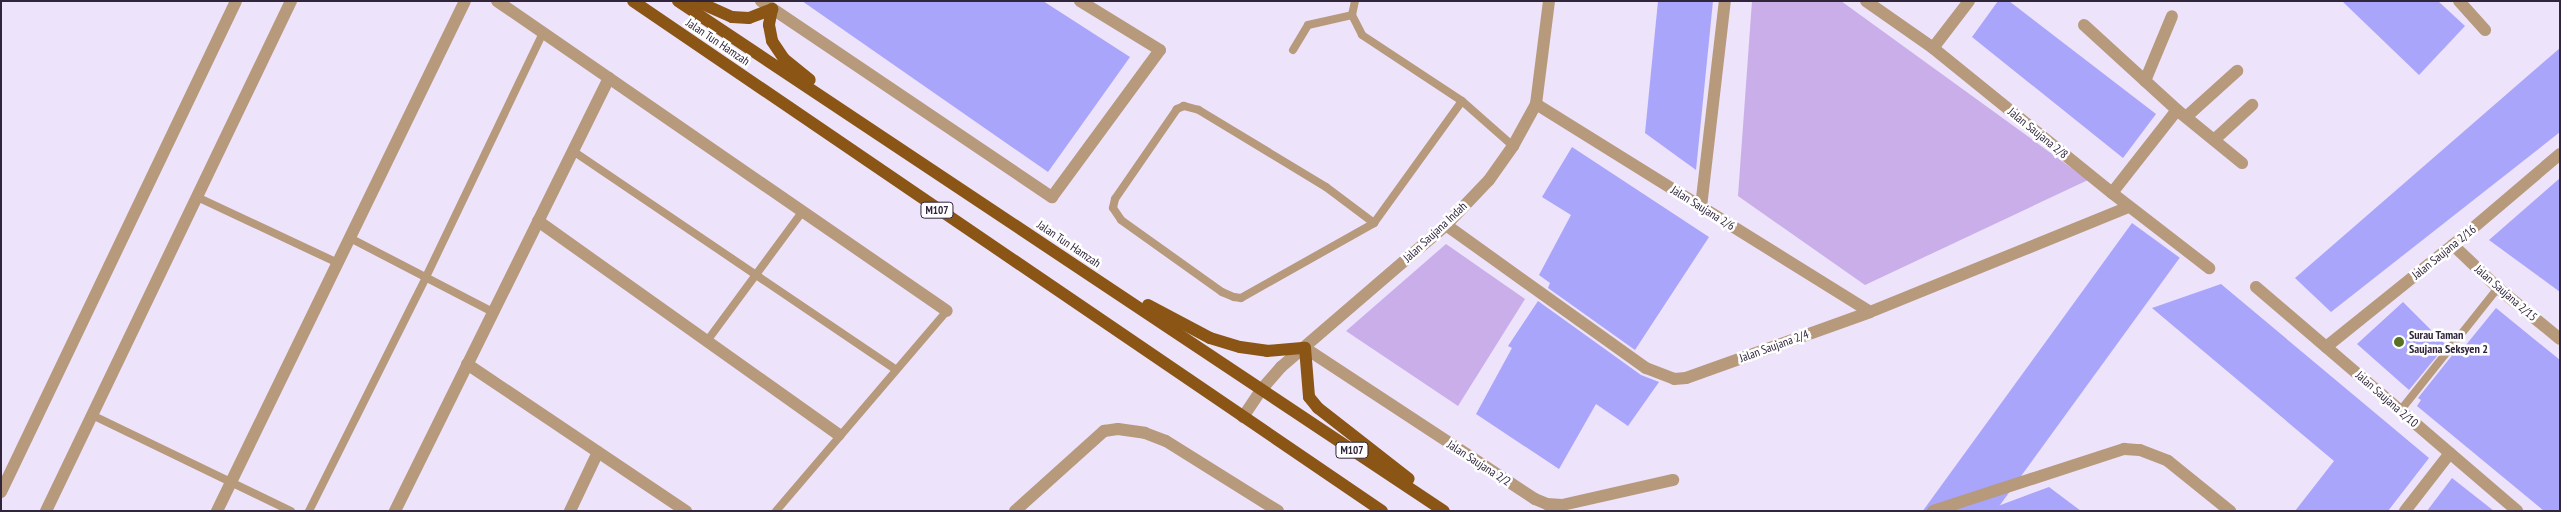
<!DOCTYPE html>
<style>
body{margin:0}
#map{position:relative;width:2561px;height:512px;overflow:hidden;background:#ede3fb;font-family:"PT Sans Narrow",sans-serif}
div>[style]{position:absolute}
.green>*{inset:0;background:#c9aeea}
.building>*{inset:0;background:#a9a5fa;transform-origin:0 0}
.service>*{height:8px;margin:-4px;padding:0 4px;transform-origin:4px;border-radius:4px;background:#b7997c}
.minor>*{height:12px;margin:-6px;padding:0 6px;transform-origin:6px;border-radius:6px;background:#b7997c}
.tertiary>*{height:12px;margin:-6px;padding:0 6px;transform-origin:6px;border-radius:6px;background:#b7997c}
.primary>*{height:12px;margin:-6px;padding:0 6px;transform-origin:6px;border-radius:6px;background:#8a5515}
.dots>*{width:14px;height:14px;translate:-50% -50%;box-sizing:border-box;border:2px solid #fff;border-radius:50%}
span{translate:-50% -50%;white-space:nowrap;text-align:center;line-height:1.15;-webkit-text-stroke:5px #fff;paint-order:stroke}
.shield-label span{padding:1px 4px;background:#fff;border:1px solid;border-radius:4px;-webkit-text-stroke-width:0}
.shield-label{font-size:11px;color:#30253b;font-weight:700}
.street-label{font-size:12px;color:#30253b}
.poi-label{font-size:12px;color:#30253b;font-weight:700}
.left{translate:0 -50%;text-align:left}
.frame{position:absolute;inset:0;border:2px solid #30253b;pointer-events:none}
</style>
<div id="map">
<div class="green">
<div style="clip-path:polygon(1752px 1px,1841px 1px,2088px 180px,1865px 285px,1738px 196px)"></div>
<div style="clip-path:polygon(1446px 244px,1525px 299px,1458px 406px,1346px 331px)"></div>
</div>
<div class="building">
<div style="clip-path:polygon(802px 1px,1043px 1px,1130px 57px,1048px 172px)"></div>
<div style="clip-path:polygon(1658px 1px,1713px 1px,1696px 170px,1645px 133px)"></div>
<div style="clip-path:polygon(1998px 1px,2009px 1px,2156px 114px,2123px 158px,1972px 37px)"></div>
<div style="clip-path:polygon(2342px 1px,2438px 1px,2465px 26px,2419px 75px)"></div>
<div style="clip-path:polygon(2560px 48px,2560px 132px,2331px 312px,2295px 278px)"></div>
<div style="clip-path:polygon(1572px 147px,1709px 237px,1635px 350px,1548px 288px,1550px 283px,1539px 275px,1571px 215px,1542px 197px)"></div>
<div style="clip-path:polygon(2560px 178px,2560px 292px,2489px 240px)"></div>
<div style="left:2132px;top:223px;width:59px;height:502px;rotate:36deg"></div>
<div style="clip-path:polygon(2221px 284px,2429px 458px,2388px 511px,2295px 511px,2334px 461px,2152px 308px)"></div>
<div style="clip-path:polygon(1538px 301px,1641px 375px,1659px 382px,1628px 426px,1596px 404px,1559px 469px,1476px 414px,1512px 348px,1508px 346px)"></div>
<div style="clip-path:polygon(2403px 302px,2446px 345px,2409px 390px,2357px 344px)"></div>
<div style="clip-path:polygon(2496px 308px,2560px 360px,2560px 511px,2544px 511px,2417px 406px,2421px 400px,2418px 398px,2454px 353px,2457px 356px)"></div>
<div style="clip-path:polygon(2452px 478px,2494px 511px,2427px 511px)"></div>
<div style="clip-path:polygon(2049px 487px,2081px 511px,1991px 511px,1990px 509px)"></div>
</div>
<div class="service">
<div style="left:1355px;top:1px;width:14px;rotate:102deg"></div>
<div style="left:1352px;top:15px;width:22px;rotate:63deg"></div>
<div style="left:1362px;top:35px;width:120px;rotate:33.4deg"></div>
<div style="left:1462px;top:101px;width:68px;rotate:41.4deg"></div>
<div style="left:1293px;top:50px;width:29px;rotate:-59deg"></div>
<div style="left:1308px;top:25px;width:45px;rotate:-12.8deg"></div>
<div style="left:573px;top:151px;width:390px;rotate:34.1deg"></div>
<div style="left:197px;top:197px;width:156px;rotate:25.1deg"></div>
<div style="left:1374px;top:223px;width:60px;rotate:-143.1deg"></div>
<div style="left:1326px;top:187px;width:149px;rotate:-148.8deg"></div>
<div style="left:1199px;top:110px;width:16px;rotate:-165deg"></div>
<div style="left:1184px;top:106px;width:8px;rotate:157deg"></div>
<div style="left:1177px;top:109px;width:109px;rotate:124.6deg"></div>
<div style="left:1115px;top:199px;width:9px;rotate:103deg"></div>
<div style="left:1113px;top:208px;width:14px;rotate:56deg"></div>
<div style="left:1121px;top:220px;width:124px;rotate:35.5deg"></div>
<div style="left:1222px;top:292px;width:13px;rotate:23deg"></div>
<div style="left:1234px;top:297px;width:7px;rotate:8deg"></div>
<div style="left:1241px;top:298px;width:153px;rotate:-29.4deg"></div>
<div style="left:1374px;top:223px;width:150px;rotate:-54.2deg"></div>
<div style="left:350px;top:238px;width:161px;rotate:27.4deg"></div>
<div style="left:707px;top:341px;width:162px;rotate:-53.6deg"></div>
<div style="left:2400px;top:411px;width:157px;rotate:-51.5deg"></div>
<div style="left:92px;top:415px;width:221px;rotate:25.8deg"></div>
<div style="left:309px;top:511px;width:262px;rotate:-63.4deg"></div>
<div style="left:426px;top:277px;width:271px;rotate:-64.4deg"></div>
<div style="left:776px;top:511px;width:263px;rotate:-49.5deg"></div>
</div>
<div class="minor">
<div style="left:497px;top:1px;width:546px;rotate:34.56deg"></div>
<div style="left:761px;top:1px;width:351px;rotate:34deg"></div>
<div style="left:1052px;top:197px;width:182px;rotate:-53.7deg"></div>
<div style="left:1160px;top:50px;width:94px;rotate:-148.5deg"></div>
<div style="left:1866px;top:1px;width:82px;rotate:35deg"></div>
<div style="left:1933px;top:48px;width:230px;rotate:39deg"></div>
<div style="left:2112px;top:193px;width:123px;rotate:37.7deg"></div>
<div style="left:2459px;top:1px;width:39px;rotate:48deg"></div>
<div style="left:2084px;top:25px;width:126px;rotate:42.4deg"></div>
<div style="left:2177px;top:110px;width:105px;rotate:128.1deg"></div>
<div style="left:1933px;top:48px;width:59px;rotate:-52.5deg"></div>
<div style="left:2145px;top:81px;width:70px;rotate:-67.4deg"></div>
<div style="left:1536px;top:104px;width:393px;rotate:31.9deg"></div>
<div style="left:2177px;top:110px;width:84px;rotate:39.2deg"></div>
<div style="left:2186px;top:117px;width:69px;rotate:-42deg"></div>
<div style="left:2214px;top:140px;width:52px;rotate:-42.6deg"></div>
<div style="left:1701px;top:207px;width:207px;rotate:-83.4deg"></div>
<div style="left:538px;top:221px;width:369px;rotate:35.4deg"></div>
<div style="left:1446px;top:225px;width:246px;rotate:35.6deg"></div>
<div style="left:1646px;top:368px;width:30px;rotate:21deg"></div>
<div style="left:1674px;top:379px;width:12px;rotate:-5deg"></div>
<div style="left:1686px;top:378px;width:195px;rotate:-19.7deg"></div>
<div style="left:1870px;top:312px;width:279px;rotate:-22.1deg"></div>
<div style="left:2453px;top:245px;width:62px;rotate:43.7deg"></div>
<div style="left:2498px;top:288px;width:80px;rotate:39.4deg"></div>
<div style="left:2256px;top:287px;width:344px;rotate:40.6deg"></div>
<div style="left:2326px;top:347px;width:163px;rotate:-38.8deg"></div>
<div style="left:2453px;top:245px;width:140px;rotate:-40.4deg"></div>
<div style="left:1305px;top:348px;width:275px;rotate:33.3deg"></div>
<div style="left:1535px;top:499px;width:13px;rotate:23deg"></div>
<div style="left:1547px;top:504px;width:15px;rotate:4deg"></div>
<div style="left:1562px;top:505px;width:114px;rotate:-12.7deg"></div>
<div style="left:467px;top:364px;width:264px;rotate:33.9deg"></div>
<div style="left:1243px;top:417px;width:32px;rotate:-56deg"></div>
<div style="left:1261px;top:390px;width:30px;rotate:-49deg"></div>
<div style="left:1281px;top:367px;width:218px;rotate:-40.7deg"></div>
<div style="left:1446px;top:225px;width:62px;rotate:-46.3deg"></div>
<div style="left:1489px;top:180px;width:42px;rotate:-54.8deg"></div>
<div style="left:1513px;top:146px;width:48px;rotate:-61.3deg"></div>
<div style="left:1536px;top:104px;width:104px;rotate:-82.8deg"></div>
<div style="left:46px;top:511px;width:566px;rotate:-64.34deg"></div>
<div style="left:217px;top:511px;width:567px;rotate:-64.07deg"></div>
<div style="left:395px;top:511px;width:483px;rotate:-63.7deg"></div>
<div style="left:570px;top:511px;width:65px;rotate:-64.6deg"></div>
<div style="left:1015px;top:511px;width:120px;rotate:-42deg"></div>
<div style="left:1104px;top:431px;width:14px;rotate:-8deg"></div>
<div style="left:1118px;top:429px;width:27px;rotate:8deg"></div>
<div style="left:1145px;top:433px;width:22px;rotate:21deg"></div>
<div style="left:1166px;top:441px;width:132px;rotate:32deg"></div>
<div style="left:1933px;top:511px;width:201px;rotate:-18deg"></div>
<div style="left:2124px;top:449px;width:16px;rotate:4deg"></div>
<div style="left:2140px;top:450px;width:30px;rotate:21deg"></div>
<div style="left:2168px;top:461px;width:80px;rotate:38.9deg"></div>
<div style="left:2405px;top:511px;width:73px;rotate:-52.2deg"></div>
</div>
<div class="tertiary">
<div style="left:1px;top:492px;width:544px;rotate:-64.42deg"></div>
</div>
<div class="primary">
<div style="left:633px;top:1px;width:906px;rotate:34.25deg"></div>
<div style="left:678px;top:1px;width:920px;rotate:33.66deg"></div>
<div style="left:696px;top:1px;width:39px;rotate:24deg"></div>
<div style="left:732px;top:17px;width:17px;rotate:3deg"></div>
<div style="left:749px;top:18px;width:25px;rotate:-21deg"></div>
<div style="left:772px;top:9px;width:16px;rotate:101deg"></div>
<div style="left:769px;top:25px;width:16px;rotate:79deg"></div>
<div style="left:772px;top:41px;width:22px;rotate:56deg"></div>
<div style="left:784px;top:59px;width:33px;rotate:39deg"></div>
<div style="left:1148px;top:305px;width:70px;rotate:28deg"></div>
<div style="left:1210px;top:338px;width:31px;rotate:17deg"></div>
<div style="left:1240px;top:347px;width:27px;rotate:8deg"></div>
<div style="left:1267px;top:351px;width:38px;rotate:-5deg"></div>
<div style="left:1305px;top:348px;width:49px;rotate:85.3deg"></div>
<div style="left:1309px;top:397px;width:14px;rotate:51deg"></div>
<div style="left:1318px;top:408px;width:115px;rotate:38deg"></div>
</div>
<div class="dots">
<div style="left:2399px;top:342px;background:#587123"></div>
</div>
<div class="shield-label">
<span style="left:937px;top:210px">M107</span>
<span style="left:1352px;top:450px">M107</span>
</div>
<div class="street-label">
<span style="left:718px;top:42px;rotate:34deg">Jalan Tun Hamzah</span>
<span style="left:2038px;top:133px;rotate:39deg">Jalan Saujana 2/8</span>
<span style="left:1703px;top:208px;rotate:32deg">Jalan Saujana 2/6</span>
<span style="left:1435px;top:232px;rotate:-43deg">Jalan Saujana Indah</span>
<span style="left:1069px;top:244px;rotate:34deg">Jalan Tun Hamzah</span>
<span style="left:2444px;top:252px;rotate:-39deg">Jalan Saujana 2/16</span>
<span style="left:2506px;top:293px;rotate:41deg">Jalan Saujana 2/15</span>
<span style="left:1774px;top:346px;rotate:-20deg">Jalan Saujana 2/4</span>
<span style="left:2387px;top:399px;rotate:41deg">Jalan Saujana 2/10</span>
<span style="left:1479px;top:463px;rotate:33deg">Jalan Saujana 2/2</span>
</div>
<div class="poi-label">
<span class="left" style="left:2409px;top:342px">Surau Taman<br>Saujana Seksyen 2</span>
</div>
<div class="frame"></div>
</div>
